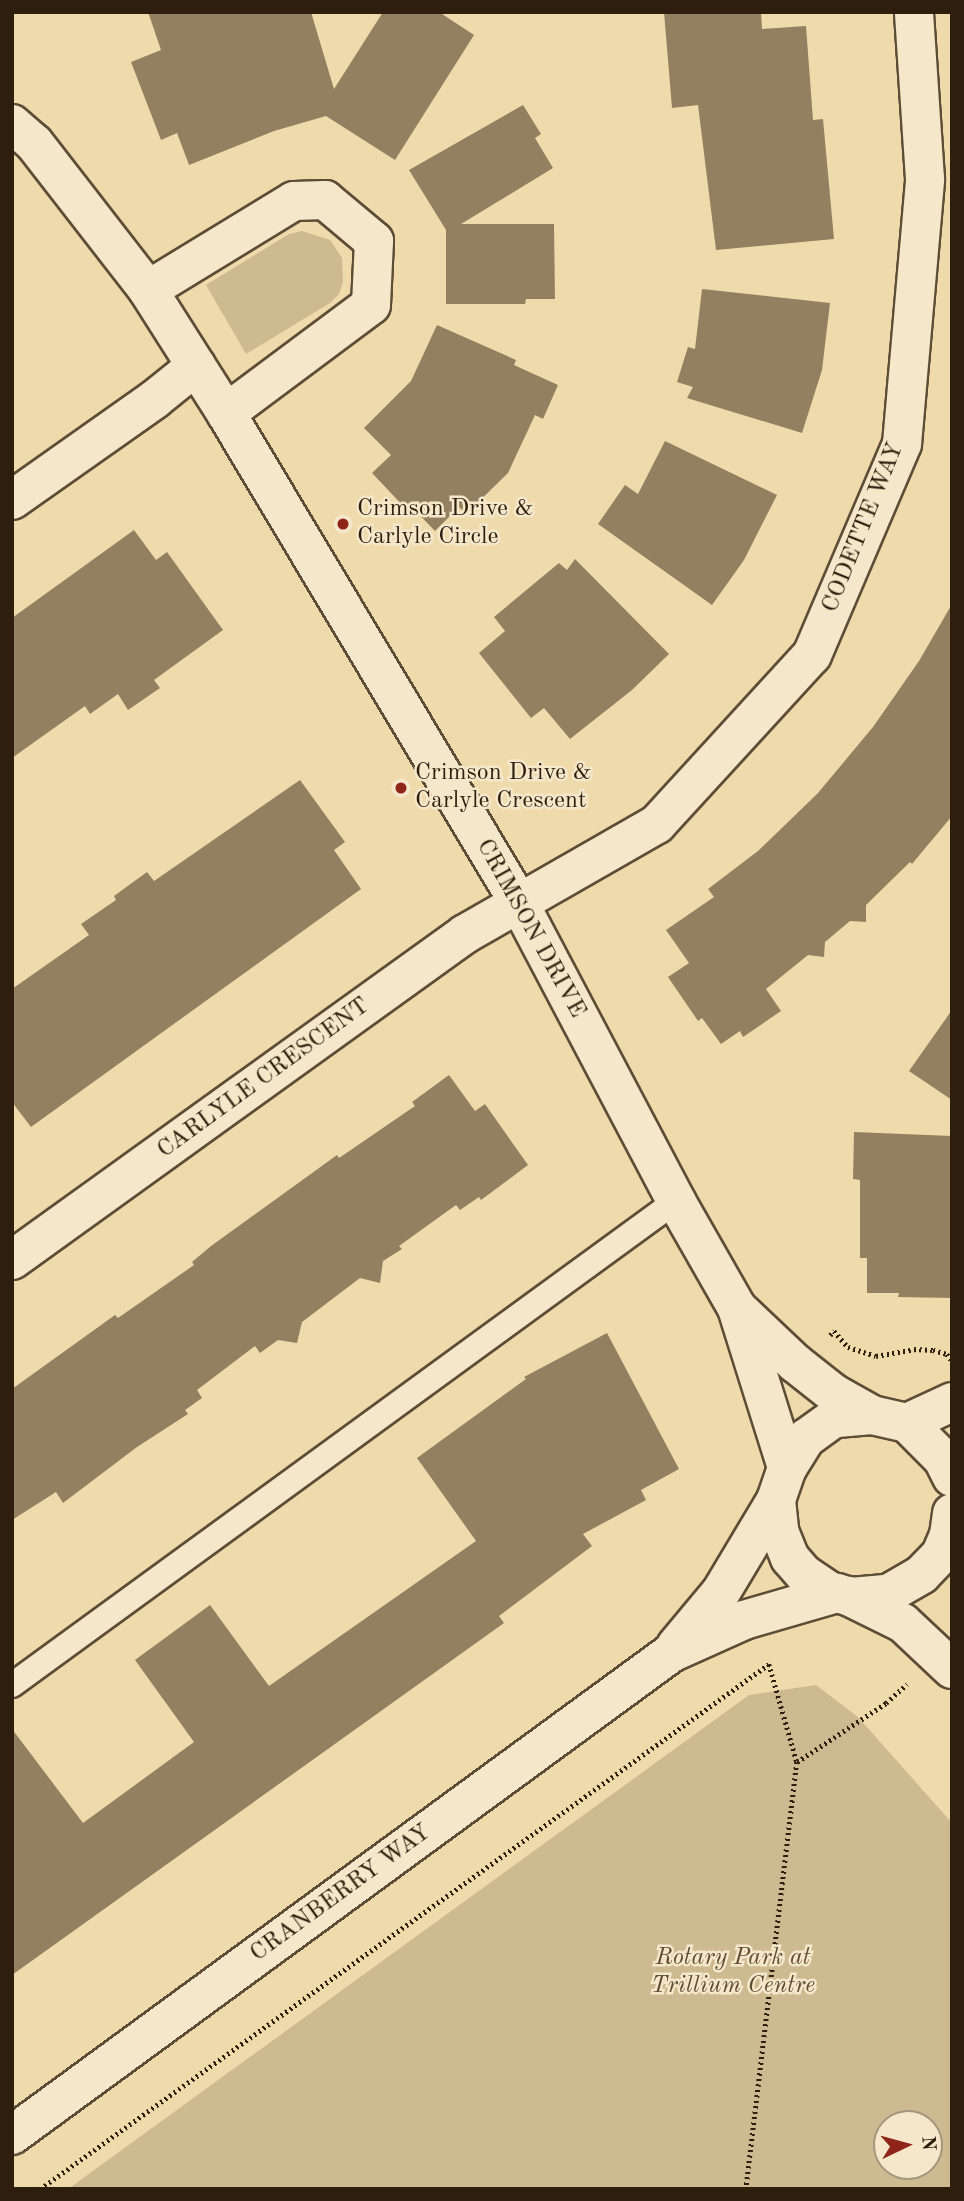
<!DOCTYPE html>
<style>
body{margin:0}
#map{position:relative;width:964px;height:2201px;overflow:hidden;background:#efdaac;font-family:"Old Standard TT",serif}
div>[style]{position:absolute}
.green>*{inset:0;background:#ceba91}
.building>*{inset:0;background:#928060}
.path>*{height:4.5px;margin-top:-2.25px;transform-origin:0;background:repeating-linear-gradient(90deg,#2d1e0e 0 2px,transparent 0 5.5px)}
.roads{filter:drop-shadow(2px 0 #5e4d36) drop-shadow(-2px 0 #5e4d36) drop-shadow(0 2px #5e4d36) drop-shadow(0 -2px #5e4d36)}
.lane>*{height:24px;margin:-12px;padding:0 12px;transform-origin:12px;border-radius:12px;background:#f5e7c9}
.street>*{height:38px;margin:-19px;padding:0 19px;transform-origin:19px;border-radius:19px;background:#f5e7c9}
.secondary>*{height:38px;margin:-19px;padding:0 19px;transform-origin:19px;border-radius:19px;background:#f5e7c9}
.dots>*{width:19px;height:19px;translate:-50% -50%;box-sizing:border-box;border:4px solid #f5e7c9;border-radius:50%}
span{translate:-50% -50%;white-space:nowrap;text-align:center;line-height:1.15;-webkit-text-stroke:5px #f5e7c9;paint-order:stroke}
.poi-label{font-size:24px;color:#2d1e0e}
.left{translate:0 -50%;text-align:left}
.street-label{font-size:24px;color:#2d1e0e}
.park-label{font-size:24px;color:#5d4d35;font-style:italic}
.frame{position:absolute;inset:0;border:14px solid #2d1e0e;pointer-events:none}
.north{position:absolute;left:873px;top:2110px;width:70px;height:70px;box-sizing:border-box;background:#f5e7c9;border:2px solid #a5977e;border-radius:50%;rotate:85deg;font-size:19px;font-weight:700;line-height:28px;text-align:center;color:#2d1e0e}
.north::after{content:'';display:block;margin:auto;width:24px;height:32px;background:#8f2418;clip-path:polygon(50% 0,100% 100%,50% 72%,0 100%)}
</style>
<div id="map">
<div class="green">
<div style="clip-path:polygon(302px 231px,330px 240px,342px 258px,343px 282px,339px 294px,330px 303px,246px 354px,206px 285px,289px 234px)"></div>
<div style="clip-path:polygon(evenodd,816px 1685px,858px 1717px,952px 1823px,952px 2189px,68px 2189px,749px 1695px,816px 1685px,887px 2124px,929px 2124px,929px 2166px,887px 2166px,887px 2124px)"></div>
</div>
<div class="building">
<div style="clip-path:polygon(148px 12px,311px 12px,334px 89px,383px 12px,439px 12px,474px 35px,395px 160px,326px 116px,274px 131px,189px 165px,177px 133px,161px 140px,131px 62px,161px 50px)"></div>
<div style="clip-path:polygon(664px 12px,761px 12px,762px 29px,806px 26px,813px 120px,823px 119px,834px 239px,716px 250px,698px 105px,672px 108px)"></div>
<div style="clip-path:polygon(523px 105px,541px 134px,535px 138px,553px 168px,461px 224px,554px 224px,555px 299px,526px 299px,525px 304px,446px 304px,446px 230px,409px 170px)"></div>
<div style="clip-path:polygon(702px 289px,830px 303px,822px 370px,802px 433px,687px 398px,693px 387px,677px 382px,688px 347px,695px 349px)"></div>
<div style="clip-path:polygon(437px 325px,516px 360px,514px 365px,558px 385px,543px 419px,535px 415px,508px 473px,466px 514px,459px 507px,435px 531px,411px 506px,407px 510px,372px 473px,391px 455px,364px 428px,411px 381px)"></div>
<div style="clip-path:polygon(665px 441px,777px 495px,744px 560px,712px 605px,598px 524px,625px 485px,638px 494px)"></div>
<div style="clip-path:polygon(134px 530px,156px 560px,167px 552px,223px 630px,154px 680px,160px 688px,128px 710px,118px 694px,90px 714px,85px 706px,12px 758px,12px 618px)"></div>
<div style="clip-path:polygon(575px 559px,669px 654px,632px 690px,570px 739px,544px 708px,531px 718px,479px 653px,505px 631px,494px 617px,559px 563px,567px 570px)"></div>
<div style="clip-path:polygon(952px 604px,952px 816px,912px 864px,910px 862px,866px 905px,866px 922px,850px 921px,825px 942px,824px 957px,808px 955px,766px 989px,781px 1011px,743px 1037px,740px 1031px,721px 1044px,702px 1018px,698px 1021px,668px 977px,689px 963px,666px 930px,714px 897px,708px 889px,758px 851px,818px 793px,873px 727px,919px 661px)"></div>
<div style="clip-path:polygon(300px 780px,345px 842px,334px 850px,361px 889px,31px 1127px,12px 1102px,12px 989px,89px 935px,81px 924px,116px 900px,114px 896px,147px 872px,154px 881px)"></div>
<div style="clip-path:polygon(952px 1010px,952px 1100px,909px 1071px)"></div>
<div style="clip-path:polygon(449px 1075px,475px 1111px,485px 1104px,528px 1165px,481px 1200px,479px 1197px,460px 1210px,456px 1205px,399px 1246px,402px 1249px,383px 1261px,380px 1283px,360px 1278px,302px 1322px,297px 1343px,278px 1340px,260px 1353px,255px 1346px,197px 1390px,202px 1398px,185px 1410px,188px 1414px,137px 1447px,63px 1503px,56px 1492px,12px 1520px,12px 1389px,115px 1315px,118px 1318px,194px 1265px,192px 1262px,211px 1246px,337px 1155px,339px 1158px,415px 1106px,412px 1102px)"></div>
<div style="clip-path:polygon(854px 1132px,952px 1136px,952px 1298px,898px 1297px,899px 1293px,867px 1293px,867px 1258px,860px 1258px,860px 1180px,853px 1179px)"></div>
<div style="clip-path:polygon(607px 1333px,679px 1469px,641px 1490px,646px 1500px,583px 1534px,592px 1546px,499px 1616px,504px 1623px,12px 1975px,12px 1729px,83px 1823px,194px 1742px,135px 1660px,210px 1605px,269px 1686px,476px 1541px,417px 1458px,526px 1379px,524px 1377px)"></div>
</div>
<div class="path">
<div style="left:830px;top:1335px;width:6px;rotate:-45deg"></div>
<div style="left:834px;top:1331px;width:21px;rotate:49deg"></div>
<div style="left:848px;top:1347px;width:29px;rotate:18deg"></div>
<div style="left:876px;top:1356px;width:39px;rotate:-10deg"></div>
<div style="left:914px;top:1349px;width:19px;rotate:3deg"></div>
<div style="left:933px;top:1350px;width:15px;rotate:16deg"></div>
<div style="left:947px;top:1354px;width:7px;rotate:56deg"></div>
<div style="left:797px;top:1762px;width:107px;rotate:-33.5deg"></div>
<div style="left:886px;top:1703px;width:28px;rotate:-42deg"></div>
<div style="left:40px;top:2189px;width:898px;rotate:-35.76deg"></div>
<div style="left:769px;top:1664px;width:102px;rotate:74.1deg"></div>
<div style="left:797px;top:1762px;width:430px;rotate:96.8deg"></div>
</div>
<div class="roads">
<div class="lane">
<div style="left:12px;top:1685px;width:822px;rotate:-36.09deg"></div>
</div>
<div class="street">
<div style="left:148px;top:290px;width:171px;rotate:-31.4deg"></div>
<div style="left:294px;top:201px;width:31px;rotate:-2deg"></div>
<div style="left:325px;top:200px;width:64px;rotate:39.9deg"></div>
<div style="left:374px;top:241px;width:64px;rotate:92.7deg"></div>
<div style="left:371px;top:305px;width:181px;rotate:143.3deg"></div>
<div style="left:12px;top:500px;width:175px;rotate:-35.2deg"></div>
<div style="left:155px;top:399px;width:53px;rotate:-38.8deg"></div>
<div style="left:12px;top:1260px;width:558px;rotate:-35.74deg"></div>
<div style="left:465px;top:934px;width:221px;rotate:-29.8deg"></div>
<div style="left:657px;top:824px;width:229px;rotate:-47.5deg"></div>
<div style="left:812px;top:655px;width:229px;rotate:-66.9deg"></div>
<div style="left:902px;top:444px;width:266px;rotate:-85deg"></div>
<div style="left:925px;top:179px;width:167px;rotate:-93.8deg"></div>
<div style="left:907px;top:1423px;width:50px;rotate:-25deg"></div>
<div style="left:676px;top:1646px;width:70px;rotate:-50.2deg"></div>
<div style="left:721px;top:1592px;width:107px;rotate:-59.1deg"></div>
<div style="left:12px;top:2135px;width:816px;rotate:-36.18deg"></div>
<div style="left:671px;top:1653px;width:80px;rotate:-24.3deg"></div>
<div style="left:744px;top:1620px;width:97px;rotate:-16.2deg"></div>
</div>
<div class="secondary">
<div style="left:12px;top:124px;width:29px;rotate:41deg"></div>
<div style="left:34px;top:143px;width:186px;rotate:52.2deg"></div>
<div style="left:148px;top:290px;width:146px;rotate:57.6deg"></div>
<div style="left:226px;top:413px;width:569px;rotate:59.11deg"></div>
<div style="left:518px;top:901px;width:339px;rotate:62.2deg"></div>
<div style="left:676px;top:1201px;width:123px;rotate:60.3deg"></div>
<div style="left:737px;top:1308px;width:168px;rotate:72.6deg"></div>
<div style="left:738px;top:1309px;width:79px;rotate:43.5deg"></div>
<div style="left:795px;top:1363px;width:48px;rotate:38.3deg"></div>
<div style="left:833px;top:1393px;width:45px;rotate:29.4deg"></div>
<div style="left:952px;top:1477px;width:20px;rotate:-117deg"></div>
<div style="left:943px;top:1459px;width:51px;rotate:-135deg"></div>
<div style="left:907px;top:1423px;width:36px;rotate:-167deg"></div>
<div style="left:872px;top:1415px;width:38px;rotate:175deg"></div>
<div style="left:834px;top:1418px;width:34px;rotate:144deg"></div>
<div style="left:806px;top:1438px;width:36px;rotate:122deg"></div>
<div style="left:787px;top:1468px;width:34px;rotate:109deg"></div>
<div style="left:776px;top:1500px;width:31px;rotate:84deg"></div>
<div style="left:779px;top:1531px;width:29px;rotate:68deg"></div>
<div style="left:790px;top:1558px;width:21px;rotate:49deg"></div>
<div style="left:804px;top:1574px;width:30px;rotate:34deg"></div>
<div style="left:829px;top:1591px;width:23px;rotate:15deg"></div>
<div style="left:851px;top:1597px;width:37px;rotate:-5deg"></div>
<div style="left:888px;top:1594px;width:39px;rotate:-30deg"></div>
<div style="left:922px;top:1574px;width:28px;rotate:-46deg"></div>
<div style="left:941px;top:1554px;width:21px;rotate:-67deg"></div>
<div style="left:949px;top:1535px;width:22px;rotate:-82deg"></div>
<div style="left:848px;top:1596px;width:61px;rotate:26.1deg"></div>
<div style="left:903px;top:1623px;width:67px;rotate:43.2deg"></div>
</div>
</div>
<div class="dots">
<div style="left:343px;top:524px;background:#8f2418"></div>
<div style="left:401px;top:788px;background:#8f2418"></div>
</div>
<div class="poi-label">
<span class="left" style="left:357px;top:524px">Crimson Drive &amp;<br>Carlyle Circle</span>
<span class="left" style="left:415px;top:788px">Crimson Drive &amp;<br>Carlyle Crescent</span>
</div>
<div class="street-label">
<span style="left:864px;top:528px;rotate:-68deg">CODETTE WAY</span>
<span style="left:530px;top:929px;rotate:61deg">CRIMSON DRIVE</span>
<span style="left:264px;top:1079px;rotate:-36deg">CARLYLE CRESCENT</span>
<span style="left:341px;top:1894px;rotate:-36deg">CRANBERRY WAY</span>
</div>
<div class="park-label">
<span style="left:733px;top:1973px">Rotary Park at<br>Trillium Centre</span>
</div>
<div class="frame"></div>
<div class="north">N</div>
</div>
